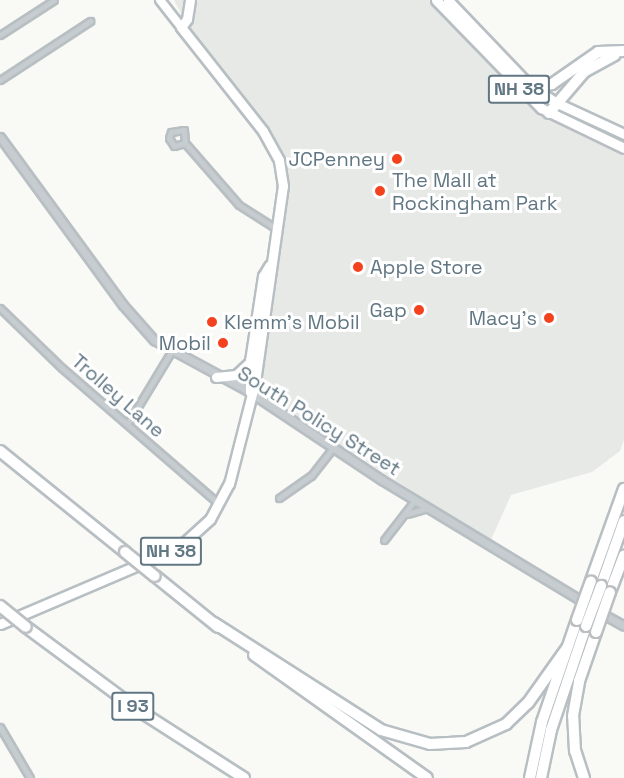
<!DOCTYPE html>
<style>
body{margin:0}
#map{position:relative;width:624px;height:778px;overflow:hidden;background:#f9f9f6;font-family:"Space Grotesk",sans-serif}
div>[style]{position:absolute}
.built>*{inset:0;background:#e7e9e7}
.roads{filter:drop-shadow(2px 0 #b8bfc3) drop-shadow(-2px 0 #b8bfc3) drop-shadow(0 2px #b8bfc3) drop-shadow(0 -2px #b8bfc3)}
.minor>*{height:5px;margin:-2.5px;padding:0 2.5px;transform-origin:2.5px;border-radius:2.5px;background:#c6cccf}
.tertiary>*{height:7px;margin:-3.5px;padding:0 3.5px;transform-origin:3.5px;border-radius:3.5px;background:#c6cccf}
.secondary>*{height:8px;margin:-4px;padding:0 4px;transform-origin:4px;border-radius:4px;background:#fff}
.primary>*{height:9px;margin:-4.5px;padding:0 4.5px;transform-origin:4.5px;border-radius:4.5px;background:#fff}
.motorway>*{height:10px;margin:-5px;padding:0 5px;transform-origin:5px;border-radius:5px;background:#fff}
.bridges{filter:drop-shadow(2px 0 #bbbfc2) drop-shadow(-2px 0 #bbbfc2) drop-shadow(0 2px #bbbfc2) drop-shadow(0 -2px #bbbfc2)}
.motorway-bridge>*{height:10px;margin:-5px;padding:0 5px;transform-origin:5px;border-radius:5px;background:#fff}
.dots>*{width:16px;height:16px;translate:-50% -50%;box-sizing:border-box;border:3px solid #fff;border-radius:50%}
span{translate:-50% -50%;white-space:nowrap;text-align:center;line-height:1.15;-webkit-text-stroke:6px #fff;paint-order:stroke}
.shield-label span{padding:2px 4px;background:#fff;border:2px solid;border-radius:4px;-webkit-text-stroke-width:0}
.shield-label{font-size:18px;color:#617784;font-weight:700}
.poi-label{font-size:20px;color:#617784}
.right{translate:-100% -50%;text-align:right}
.left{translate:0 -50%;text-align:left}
.street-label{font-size:20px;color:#617784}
</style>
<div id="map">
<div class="built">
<div style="clip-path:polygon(174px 0,432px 0,533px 109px,624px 153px,624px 440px,620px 451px,592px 472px,511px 495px,490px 542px,258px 391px,287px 189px,284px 163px,274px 137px,188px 27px)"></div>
</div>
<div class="roads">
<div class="minor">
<div style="left:0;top:35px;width:64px;rotate:-32.9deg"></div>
<div style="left:0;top:80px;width:108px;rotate:-33.2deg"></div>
<div style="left:185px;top:143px;width:11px;rotate:165deg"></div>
<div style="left:174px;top:146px;width:9px;rotate:-122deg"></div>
<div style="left:169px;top:138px;width:6px;rotate:-72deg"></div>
<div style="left:171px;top:132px;width:13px;rotate:-9deg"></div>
<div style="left:184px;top:130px;width:13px;rotate:86deg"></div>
<div style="left:185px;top:143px;width:82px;rotate:48.9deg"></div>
<div style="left:239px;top:205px;width:45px;rotate:32.3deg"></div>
<div style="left:0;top:308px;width:86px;rotate:44.1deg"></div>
<div style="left:62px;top:368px;width:206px;rotate:40.9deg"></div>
<div style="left:128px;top:423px;width:83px;rotate:-58.8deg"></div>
<div style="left:279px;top:498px;width:39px;rotate:-35deg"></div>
<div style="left:311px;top:476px;width:36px;rotate:-52deg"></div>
<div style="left:407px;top:514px;width:22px;rotate:-16deg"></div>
<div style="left:384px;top:540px;width:51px;rotate:-52.2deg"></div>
<div style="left:0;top:727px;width:59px;rotate:59.5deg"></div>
</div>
<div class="tertiary">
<div style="left:0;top:137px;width:208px;rotate:53.8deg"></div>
<div style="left:123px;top:305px;width:47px;rotate:48.5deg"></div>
<div style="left:154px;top:340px;width:109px;rotate:28.4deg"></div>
<div style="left:250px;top:392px;width:159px;rotate:33.7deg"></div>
<div style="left:382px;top:480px;width:240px;rotate:31.2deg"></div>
<div style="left:601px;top:613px;width:26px;rotate:29deg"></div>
</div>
<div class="secondary">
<div style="left:160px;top:0;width:34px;rotate:52deg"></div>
</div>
<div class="primary">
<div style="left:436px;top:0;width:151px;rotate:45.8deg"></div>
<div style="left:541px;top:108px;width:92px;rotate:25.7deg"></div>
<div style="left:448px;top:0;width:117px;rotate:46.4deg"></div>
<div style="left:529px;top:85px;width:33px;rotate:33deg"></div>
<div style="left:557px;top:103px;width:74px;rotate:24.8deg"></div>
<div style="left:216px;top:377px;width:20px;rotate:-6deg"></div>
<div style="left:236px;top:375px;width:18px;rotate:-43deg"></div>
<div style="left:250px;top:392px;width:31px;rotate:-90deg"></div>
<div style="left:250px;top:361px;width:86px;rotate:-81.3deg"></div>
<div style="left:263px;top:276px;width:12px;rotate:-59deg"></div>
<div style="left:0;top:624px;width:194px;rotate:-23.1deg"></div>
<div style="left:178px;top:548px;width:43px;rotate:-42.2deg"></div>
<div style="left:210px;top:519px;width:40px;rotate:-62deg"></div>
<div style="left:229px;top:484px;width:105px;rotate:-75.7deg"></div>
<div style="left:255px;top:382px;width:198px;rotate:-81.9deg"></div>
<div style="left:283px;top:186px;width:26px;rotate:-99deg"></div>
<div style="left:279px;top:160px;width:33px;rotate:-119deg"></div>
<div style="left:263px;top:131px;width:132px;rotate:-128.3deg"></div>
<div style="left:181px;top:27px;width:10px;rotate:-53deg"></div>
<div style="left:187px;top:19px;width:19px;rotate:-81deg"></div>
</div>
<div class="motorway">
<div style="left:529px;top:85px;width:23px;rotate:-2deg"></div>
<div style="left:552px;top:84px;width:56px;rotate:-34.8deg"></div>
<div style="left:598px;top:52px;width:26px;rotate:-2deg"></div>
<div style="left:549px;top:113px;width:54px;rotate:-49.5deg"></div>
<div style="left:584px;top:72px;width:35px;rotate:-29deg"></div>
<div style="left:0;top:451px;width:161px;rotate:38.9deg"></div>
<div style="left:155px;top:576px;width:81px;rotate:39deg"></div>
<div style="left:591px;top:581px;width:98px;rotate:-70.3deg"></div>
<div style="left:601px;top:586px;width:69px;rotate:-70.5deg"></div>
<div style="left:610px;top:592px;width:39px;rotate:-69deg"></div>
<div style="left:214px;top:623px;width:198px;rotate:32.6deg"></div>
<div style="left:381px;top:730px;width:51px;rotate:15.9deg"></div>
<div style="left:430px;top:744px;width:36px;rotate:-3deg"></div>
<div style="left:466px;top:742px;width:44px;rotate:-24.2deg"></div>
<div style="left:506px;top:724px;width:30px;rotate:-44deg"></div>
<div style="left:528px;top:703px;width:67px;rotate:-54.7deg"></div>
<div style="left:26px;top:627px;width:139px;rotate:36.5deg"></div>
<div style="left:138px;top:710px;width:126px;rotate:32.7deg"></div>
<div style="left:254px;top:655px;width:212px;rotate:35.4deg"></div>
<div style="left:530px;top:778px;width:57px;rotate:-77.9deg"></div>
<div style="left:542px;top:722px;width:108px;rotate:-71.1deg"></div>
<div style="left:541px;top:778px;width:49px;rotate:-78.2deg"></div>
<div style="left:551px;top:730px;width:110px;rotate:-71.4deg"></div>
<div style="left:584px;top:778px;width:28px;rotate:-108deg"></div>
<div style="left:575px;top:751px;width:35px;rotate:-93deg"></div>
<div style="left:573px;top:716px;width:36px;rotate:-80deg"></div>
<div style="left:579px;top:681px;width:52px;rotate:-70.9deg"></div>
</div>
</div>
<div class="bridges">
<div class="motorway-bridge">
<div style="left:125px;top:552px;width:38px;rotate:39deg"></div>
<div style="left:0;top:606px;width:33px;rotate:39deg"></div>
<div style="left:577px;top:620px;width:41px;rotate:-70.3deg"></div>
<div style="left:586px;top:626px;width:43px;rotate:-69.4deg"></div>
<div style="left:596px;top:632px;width:42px;rotate:-70.7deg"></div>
</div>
</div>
<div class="dots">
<div style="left:397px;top:159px;background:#f3421d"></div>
<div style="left:380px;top:191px;background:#f3421d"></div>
<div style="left:358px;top:267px;background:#f3421d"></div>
<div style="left:419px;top:310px;background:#f3421d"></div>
<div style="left:549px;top:318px;background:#f3421d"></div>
<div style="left:212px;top:322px;background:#f3421d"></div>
<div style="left:223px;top:343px;background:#f3421d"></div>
</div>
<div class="shield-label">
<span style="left:519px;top:89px">NH 38</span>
<span style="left:171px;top:551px">NH 38</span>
<span style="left:133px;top:706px">I 93</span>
</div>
<div class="poi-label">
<span class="right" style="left:385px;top:159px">JCPenney</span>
<span class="left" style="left:392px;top:192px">The Mall at<br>Rockingham Park</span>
<span class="left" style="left:370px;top:267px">Apple Store</span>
<span class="right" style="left:407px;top:310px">Gap</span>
<span class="right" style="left:537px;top:318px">Macy's</span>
<span class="left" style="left:224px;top:322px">Klemm's Mobil</span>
<span class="right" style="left:211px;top:343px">Mobil</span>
</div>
<div class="street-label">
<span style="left:118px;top:396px;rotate:41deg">Trolley Lane</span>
<span style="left:319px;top:421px;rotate:32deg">South Policy Street</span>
</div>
</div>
